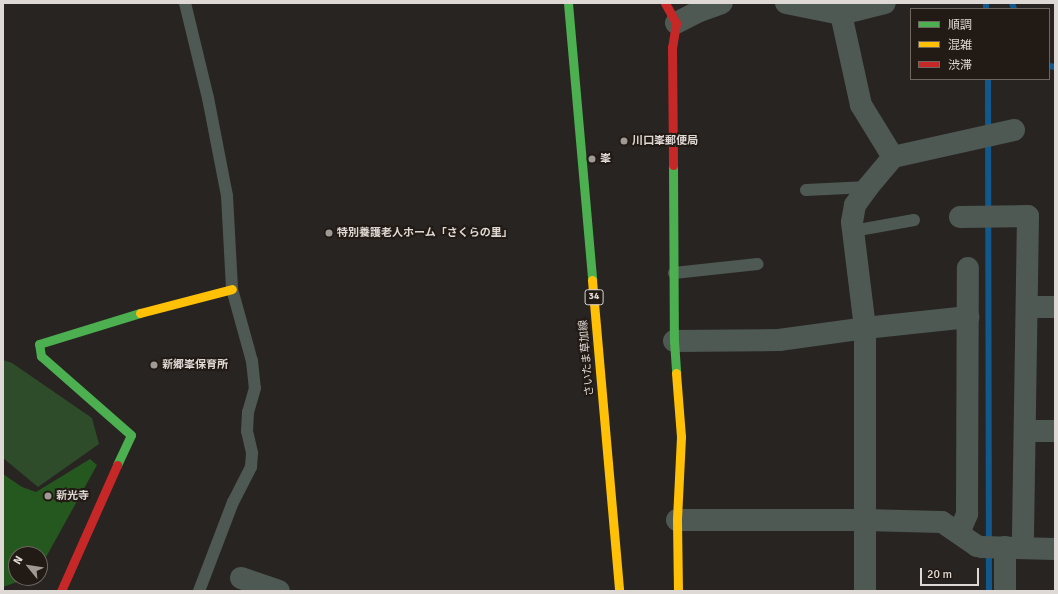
<!DOCTYPE html>
<meta charset="utf-8">
<style>
body{margin:0}
#map{position:relative;width:1058px;height:594px;overflow:hidden;background:#282422;font-family:Signika,"Noto Sans JP",sans-serif}
div>[style]{position:absolute}
.green>*{inset:0;background:#2e4c2a}
.forest>*{inset:0;background:#25581e}
.stream>*{height:6px;margin:-3px;padding:0 3px;transform-origin:3px;border-radius:3px;background:#11598c}
.lane>*{height:12px;margin:-6px;padding:0 6px;transform-origin:6px;border-radius:6px;background:#4e5954}
.street>*{height:22px;margin:-11px;padding:0 11px;transform-origin:11px;border-radius:11px;background:#4e5954}
.fast>*{height:9px;margin:-4.5px;padding:0 4.5px;transform-origin:4.5px;border-radius:4.5px;background:#4caf50}
.slow>*{height:9px;margin:-4.5px;padding:0 4.5px;transform-origin:4.5px;border-radius:4.5px;background:#ffc107}
.jam>*{height:9px;margin:-4.5px;padding:0 4.5px;transform-origin:4.5px;border-radius:4.5px;background:#c62828}
.dots>*{width:11px;height:11px;translate:-50% -50%;box-sizing:border-box;border:2px solid #221a14;border-radius:50%}
span{translate:-50% -50%;white-space:nowrap;text-align:center;line-height:1.15;-webkit-text-stroke:4px #221a14;paint-order:stroke}
.shield-label span{padding:1px 3px;background:#221a14;border:1px solid;border-radius:3px;-webkit-text-stroke-width:0}
.shield-label{font-size:10px;color:#dfd9d5;font-weight:700}
.poi-label{font-size:11px;color:#dfd9d5;font-weight:700}
.left{translate:0 -50%;text-align:left}
.street-label{font-size:11px;color:#dfd9d5}
.frame{position:absolute;inset:0;border:4px solid #dfd9d5;pointer-events:none}
.legend{position:absolute;left:910px;top:8px;width:140px;height:72px;box-sizing:border-box;background:#221a14;border:1px solid #6e6661;margin:0;padding:5px 7px;list-style:none;font-size:12px;color:#dfd9d5}
.legend li{display:flex;align-items:center;gap:8px;height:20px}
.legend b{width:20px;border:1px solid #6e6661}
.north{position:absolute;left:8px;top:546px;width:40px;height:40px;box-sizing:border-box;background:#221a14;border:1px solid #6e6661;border-radius:50%;rotate:300deg;font-size:11px;font-weight:700;line-height:16px;text-align:center;color:#dfd9d5}
.north::after{content:'';display:block;margin:auto;width:14px;height:18px;background:#9f9a96;clip-path:polygon(50% 0,100% 100%,50% 72%,0 100%)}
.scale{position:absolute;left:920px;top:568px;width:59px;height:18px;box-sizing:border-box;border:2px solid #dfd9d5;border-top:0;padding-left:5px;font-size:12px;line-height:14px;white-space:nowrap;color:#dfd9d5;-webkit-text-stroke:3px #221a14;paint-order:stroke}
</style>
<div id="map">
<div class="green">
<div style="clip-path:polygon(3px 360px,12px 363px,92px 418px,99px 444px,38px 487px,3px 458px)"></div>
</div>
<div class="forest">
<div style="clip-path:polygon(90px 459px,97px 465px,45px 559px,40px 564px,40px 554px,16px 554px,16px 578px,28px 578px,3px 587px,3px 474px,22px 487px,36px 492px)"></div>
</div>
<div class="stream">
<div style="left:986px;top:3px;width:6px;rotate:90deg"></div>
<div style="left:1012px;top:3px;width:6px;rotate:72deg"></div>
<div style="left:1049px;top:66px;width:6px;rotate:9deg"></div>
<div style="left:988px;top:79px;width:512px;rotate:89.89deg"></div>
</div>
<div class="lane">
<div style="left:185px;top:3px;width:98px;rotate:76.4deg"></div>
<div style="left:208px;top:98px;width:100px;rotate:79deg"></div>
<div style="left:227px;top:196px;width:93px;rotate:86.9deg"></div>
<div style="left:232px;top:289px;width:75px;rotate:74.5deg"></div>
<div style="left:252px;top:361px;width:27px;rotate:84deg"></div>
<div style="left:255px;top:388px;width:25px;rotate:106deg"></div>
<div style="left:248px;top:412px;width:19px;rotate:93deg"></div>
<div style="left:247px;top:431px;width:23px;rotate:77deg"></div>
<div style="left:252px;top:453px;width:14px;rotate:94deg"></div>
<div style="left:251px;top:467px;width:39px;rotate:117deg"></div>
<div style="left:233px;top:502px;width:95px;rotate:110.9deg"></div>
<div style="left:806px;top:190px;width:62px;rotate:-2.8deg"></div>
<div style="left:853px;top:231px;width:62px;rotate:-10.2deg"></div>
<div style="left:674px;top:273px;width:84px;rotate:-6.1deg"></div>
</div>
<div class="street">
<div style="left:786px;top:3px;width:56px;rotate:11.3deg"></div>
<div style="left:841px;top:14px;width:45px;rotate:-14deg"></div>
<div style="left:841px;top:14px;width:93px;rotate:77.6deg"></div>
<div style="left:861px;top:105px;width:61px;rotate:58.4deg"></div>
<div style="left:893px;top:157px;width:124px;rotate:-12.6deg"></div>
<div style="left:676px;top:23px;width:27px;rotate:-27deg"></div>
<div style="left:700px;top:11px;width:23px;rotate:-20deg"></div>
<div style="left:960px;top:217px;width:68px;rotate:-0.8deg"></div>
<div style="left:1028px;top:216px;width:332px;rotate:90.9deg"></div>
<div style="left:1028px;top:307px;width:27px"></div>
<div style="left:674px;top:341px;width:105px;rotate:-0.5deg"></div>
<div style="left:779px;top:340px;width:87px;rotate:-7.9deg"></div>
<div style="left:865px;top:328px;width:107px;rotate:-97deg"></div>
<div style="left:852px;top:222px;width:17px;rotate:-80deg"></div>
<div style="left:855px;top:205px;width:22px;rotate:-54deg"></div>
<div style="left:868px;top:187px;width:39px;rotate:-50deg"></div>
<div style="left:1025px;top:431px;width:30px"></div>
<div style="left:677px;top:520px;width:187px"></div>
<div style="left:864px;top:520px;width:78px;rotate:1.5deg"></div>
<div style="left:942px;top:522px;width:42px;rotate:34.4deg"></div>
<div style="left:977px;top:546px;width:5px;rotate:11deg"></div>
<div style="left:982px;top:547px;width:73px;rotate:1.6deg"></div>
<div style="left:959px;top:533px;width:21px;rotate:-67deg"></div>
<div style="left:967px;top:514px;width:246px;rotate:-89.8deg"></div>
<div style="left:1005px;top:547px;width:44px;rotate:90deg"></div>
<div style="left:241px;top:578px;width:40px;rotate:18.9deg"></div>
<div style="left:865px;top:591px;width:263px;rotate:-90deg"></div>
<div style="left:865px;top:328px;width:104px;rotate:-6.1deg"></div>
</div>
<div class="fast">
<div style="left:568px;top:3px;width:278px;rotate:85deg"></div>
<div style="left:673px;top:165px;width:176px;rotate:89.7deg"></div>
<div style="left:674px;top:341px;width:32px;rotate:86deg"></div>
<div style="left:117px;top:465px;width:33px;rotate:-65deg"></div>
<div style="left:131px;top:435px;width:120px;rotate:-138.7deg"></div>
<div style="left:41px;top:356px;width:12px;rotate:-99deg"></div>
<div style="left:39px;top:344px;width:106px;rotate:-17.1deg"></div>
</div>
<div class="slow">
<div style="left:592px;top:280px;width:312px;rotate:85deg"></div>
<div style="left:140px;top:313px;width:95px;rotate:-14.6deg"></div>
<div style="left:676px;top:373px;width:64px;rotate:85.5deg"></div>
<div style="left:681px;top:437px;width:83px;rotate:92.8deg"></div>
<div style="left:677px;top:520px;width:71px;rotate:89.2deg"></div>
</div>
<div class="jam">
<div style="left:665px;top:3px;width:23px;rotate:61deg"></div>
<div style="left:676px;top:23px;width:24px;rotate:99deg"></div>
<div style="left:672px;top:47px;width:118px;rotate:89.5deg"></div>
<div style="left:61px;top:591px;width:138px;rotate:-66deg"></div>
</div>
<div class="dots">
<div style="left:624px;top:141px;background:#9f9a96"></div>
<div style="left:592px;top:159px;background:#9f9a96"></div>
<div style="left:329px;top:233px;background:#9f9a96"></div>
<div style="left:154px;top:365px;background:#9f9a96"></div>
<div style="left:48px;top:496px;background:#9f9a96"></div>
</div>
<div class="shield-label">
<span style="left:594px;top:297px">34</span>
</div>
<div class="poi-label">
<span class="left" style="left:632px;top:141px">川口峯郵便局</span>
<span class="left" style="left:600px;top:159px">峯</span>
<span class="left" style="left:337px;top:233px">特別養護老人ホーム「さくらの里」</span>
<span class="left" style="left:162px;top:365px">新郷峯保育所</span>
<span class="left" style="left:56px;top:496px">新光寺</span>
</div>
<div class="street-label">
<span style="left:587px;top:358px;rotate:-95deg">さいたま草加線</span>
</div>
<div class="frame"></div>
<ul class="legend">
<li><b style="height:5px;background:#4caf50"></b>順調</li>
<li><b style="height:5px;background:#ffc107"></b>混雑</li>
<li><b style="height:5px;background:#c62828"></b>渋滞</li>
</ul>
<div class="north">N</div>
<div class="scale">20 m</div>
</div>
